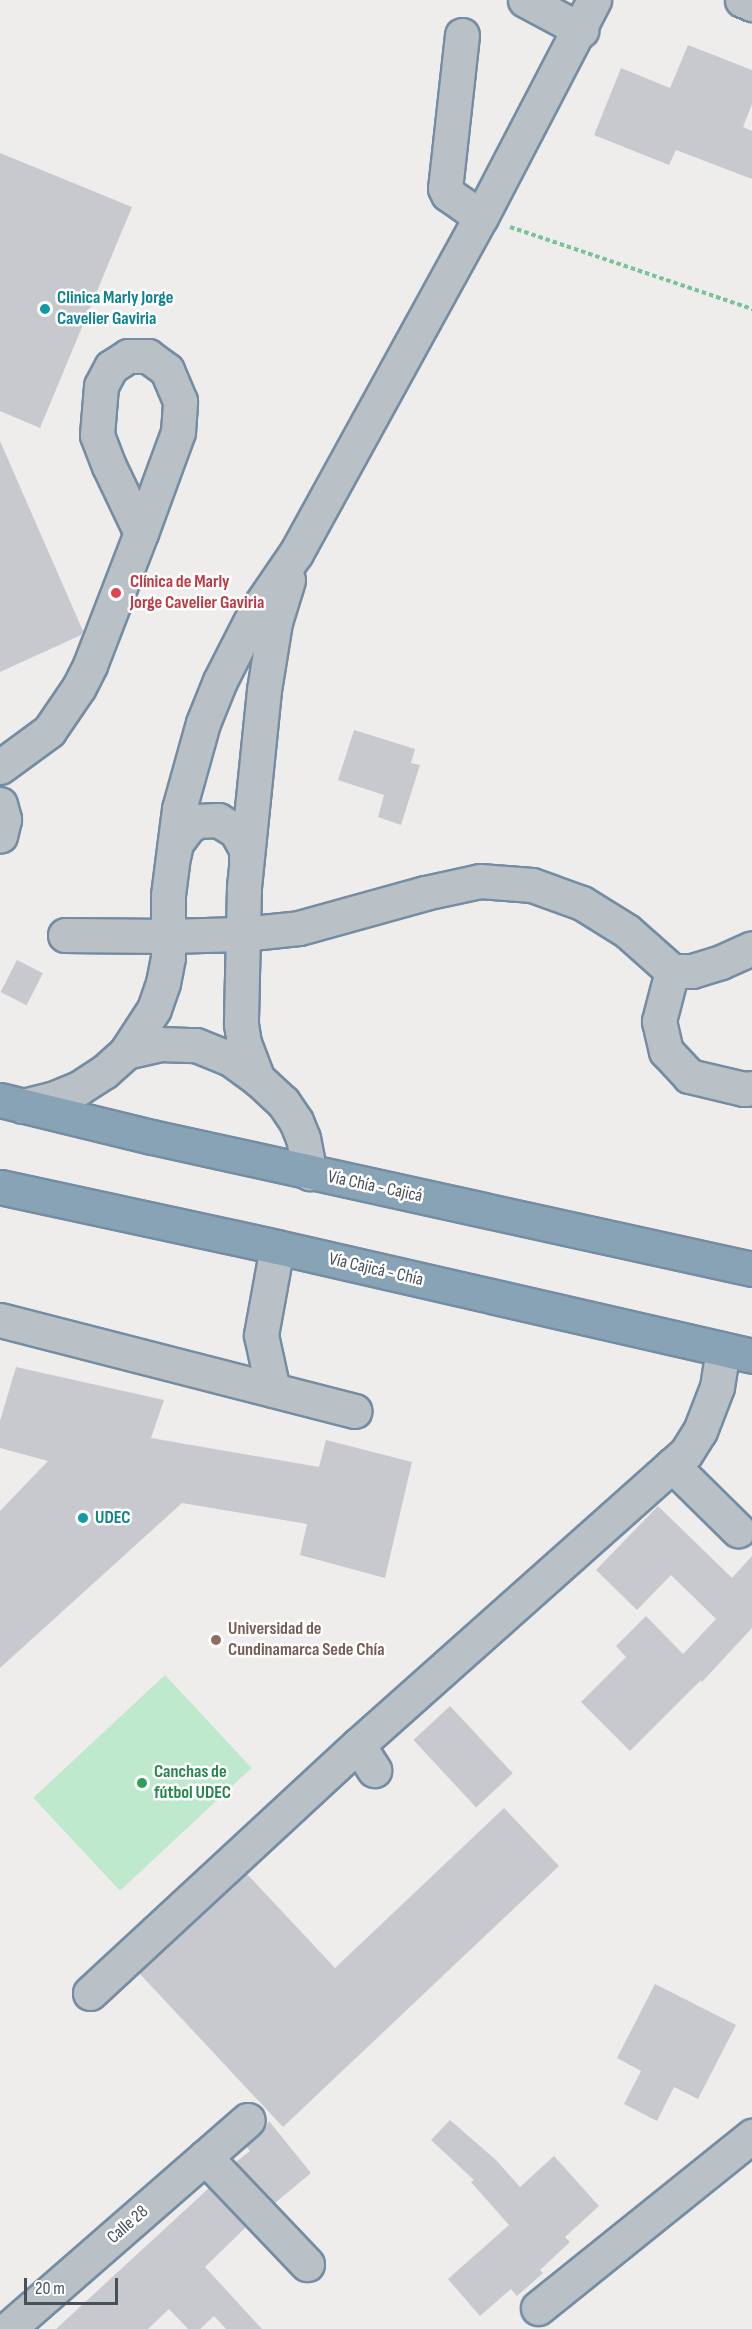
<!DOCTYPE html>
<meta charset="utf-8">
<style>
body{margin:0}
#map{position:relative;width:752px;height:2329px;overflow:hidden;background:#efecec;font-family:"Sofia Sans Condensed",sans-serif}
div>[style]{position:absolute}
.green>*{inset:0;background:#bee9cc;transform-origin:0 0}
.building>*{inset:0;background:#c7c9ce;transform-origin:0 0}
.path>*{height:4px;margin-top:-2px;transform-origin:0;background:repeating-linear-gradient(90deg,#7ac39a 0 4.5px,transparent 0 7.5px)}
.roads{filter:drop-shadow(2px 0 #748da2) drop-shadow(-2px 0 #748da2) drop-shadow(0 2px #748da2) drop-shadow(0 -2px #748da2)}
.minor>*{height:33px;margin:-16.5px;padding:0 16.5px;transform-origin:16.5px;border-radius:16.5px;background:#b9c1c7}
.highway>*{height:33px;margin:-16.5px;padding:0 16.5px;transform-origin:16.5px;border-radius:16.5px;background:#88a2b6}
.dots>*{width:16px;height:16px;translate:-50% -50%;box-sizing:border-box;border:3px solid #fff;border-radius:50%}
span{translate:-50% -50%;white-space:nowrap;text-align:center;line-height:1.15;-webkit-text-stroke:5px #fff;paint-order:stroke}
.culture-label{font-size:18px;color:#0d838f;font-weight:700}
.left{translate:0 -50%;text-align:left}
.health-label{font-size:18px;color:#be3a42;font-weight:700}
.street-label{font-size:18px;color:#465057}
.education-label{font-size:18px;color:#785e54;font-weight:700}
.leisure-label{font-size:18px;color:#27864d;font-weight:700}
.scale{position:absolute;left:24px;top:2278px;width:94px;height:27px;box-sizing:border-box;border:3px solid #465057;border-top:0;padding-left:8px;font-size:18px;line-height:21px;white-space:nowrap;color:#465057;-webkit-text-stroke:4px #fff;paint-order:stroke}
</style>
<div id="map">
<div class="green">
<div style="left:165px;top:1675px;width:127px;height:180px;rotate:47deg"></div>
</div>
<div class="building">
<div style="clip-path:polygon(688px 45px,752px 70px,752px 104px,743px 127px,752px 131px,752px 179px,676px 150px,669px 165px,594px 135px,621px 68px,670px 88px)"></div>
<div style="clip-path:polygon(0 153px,132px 207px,40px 428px,0 411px)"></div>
<div style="clip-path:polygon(0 441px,83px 631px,81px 635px,0 672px)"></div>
<div style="clip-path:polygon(354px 730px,415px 749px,411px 763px,420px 765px,401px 825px,378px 817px,384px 795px,338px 780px)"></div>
<div style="left:17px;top:960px;width:29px;height:36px;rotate:27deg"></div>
<div style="clip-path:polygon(16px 1367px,164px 1400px,151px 1438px,319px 1467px,326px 1440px,412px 1462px,385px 1578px,300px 1555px,307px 1524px,182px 1503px,0 1668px,0 1511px,48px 1461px,0 1448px,0 1421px)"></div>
<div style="clip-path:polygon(658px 1506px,732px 1578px,752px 1556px,752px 1628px,702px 1682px,701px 1680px,630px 1751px,581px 1702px,626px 1657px,616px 1646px,646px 1616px,683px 1654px,716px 1619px,671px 1575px,637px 1610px,596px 1570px)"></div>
<div style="left:450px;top:1706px;width:92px;height:50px;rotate:47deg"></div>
<div style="clip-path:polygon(504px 1808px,559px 1866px,283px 2127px,139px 1973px,247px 1874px,335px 1968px)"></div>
<div style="clip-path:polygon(655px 1984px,736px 2025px,698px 2099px,674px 2087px,657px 2121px,624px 2104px,641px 2071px,617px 2058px)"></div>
<div style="clip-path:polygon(450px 2120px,496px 2160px,520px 2187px,554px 2156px,599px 2206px,565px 2237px,570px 2242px,540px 2270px,543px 2273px,517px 2296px,511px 2289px,480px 2316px,448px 2279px,509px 2225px,471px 2182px,474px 2180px,431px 2140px)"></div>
<div style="clip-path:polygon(269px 2121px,311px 2173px,275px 2203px,236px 2162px,250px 2151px,246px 2146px,261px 2134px)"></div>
<div style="clip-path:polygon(209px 2188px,246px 2227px,205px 2267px,262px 2329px,226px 2329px,214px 2316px,200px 2329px,188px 2329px,169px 2309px,148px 2329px,56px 2329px)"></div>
</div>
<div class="path">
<div style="left:510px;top:227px;width:256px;rotate:18.7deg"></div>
</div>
<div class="roads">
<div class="minor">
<div style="left:525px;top:0;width:64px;rotate:28.2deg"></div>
<div style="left:742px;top:0;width:11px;rotate:22deg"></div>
<div style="left:462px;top:35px;width:154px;rotate:96.3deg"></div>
<div style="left:445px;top:188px;width:7px;rotate:63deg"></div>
<div style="left:448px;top:194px;width:40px;rotate:34.9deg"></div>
<div style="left:288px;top:580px;width:44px;rotate:107.2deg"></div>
<div style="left:275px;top:622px;width:69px;rotate:99.2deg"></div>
<div style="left:264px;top:690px;width:198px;rotate:95.8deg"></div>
<div style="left:244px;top:887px;width:137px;rotate:91.3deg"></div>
<div style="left:241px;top:1024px;width:19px;rotate:81deg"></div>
<div style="left:244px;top:1043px;width:39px;rotate:69deg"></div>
<div style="left:258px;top:1079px;width:34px;rotate:43deg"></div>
<div style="left:283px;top:1102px;width:23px;rotate:56deg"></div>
<div style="left:296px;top:1121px;width:18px;rotate:68deg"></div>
<div style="left:303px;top:1138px;width:36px;rotate:79deg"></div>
<div style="left:0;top:767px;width:61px;rotate:-36.3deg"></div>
<div style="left:49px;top:731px;width:53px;rotate:-55.7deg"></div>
<div style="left:79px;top:687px;width:25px;rotate:-63deg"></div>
<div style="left:90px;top:665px;width:142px;rotate:-68.9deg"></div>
<div style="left:141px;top:533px;width:108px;rotate:-69.9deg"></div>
<div style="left:178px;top:432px;width:31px;rotate:-86deg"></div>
<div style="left:180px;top:401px;width:34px;rotate:-113deg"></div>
<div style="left:167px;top:370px;width:24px;rotate:-144deg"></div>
<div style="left:148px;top:356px;width:20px;rotate:180deg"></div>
<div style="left:128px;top:356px;width:20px;rotate:147deg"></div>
<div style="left:111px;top:367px;width:21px;rotate:118deg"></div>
<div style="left:101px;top:386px;width:49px;rotate:94.7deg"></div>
<div style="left:97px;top:435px;width:33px;rotate:69deg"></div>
<div style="left:109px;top:466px;width:74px;rotate:64.5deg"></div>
<div style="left:0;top:804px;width:16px;rotate:75deg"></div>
<div style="left:4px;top:819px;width:17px;rotate:103deg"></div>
<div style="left:174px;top:853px;width:10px;rotate:-79deg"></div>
<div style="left:176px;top:843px;width:20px;rotate:-53deg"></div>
<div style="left:188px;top:827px;width:11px;rotate:-34deg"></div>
<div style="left:197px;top:821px;width:21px;rotate:-3deg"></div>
<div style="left:218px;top:820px;width:21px;rotate:31deg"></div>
<div style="left:236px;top:831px;width:21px;rotate:61deg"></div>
<div style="left:246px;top:849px;width:10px;rotate:90deg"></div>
<div style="left:65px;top:935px;width:102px;rotate:0.6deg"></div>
<div style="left:167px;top:936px;width:75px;rotate:-1.5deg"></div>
<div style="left:242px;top:934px;width:57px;rotate:-6deg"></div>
<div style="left:299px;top:928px;width:131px;rotate:-15.5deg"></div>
<div style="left:425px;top:893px;width:56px;rotate:-12.3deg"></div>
<div style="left:480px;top:881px;width:52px;rotate:4.4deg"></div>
<div style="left:532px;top:885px;width:53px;rotate:19.8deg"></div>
<div style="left:582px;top:903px;width:53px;rotate:31.9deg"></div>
<div style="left:627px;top:931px;width:60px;rotate:41.6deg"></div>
<div style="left:672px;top:971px;width:20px"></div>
<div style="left:692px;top:971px;width:30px;rotate:-17deg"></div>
<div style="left:721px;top:962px;width:34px;rotate:-24deg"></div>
<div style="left:672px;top:971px;width:52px;rotate:104.6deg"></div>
<div style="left:659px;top:1021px;width:31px;rotate:77deg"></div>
<div style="left:666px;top:1051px;width:34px;rotate:47deg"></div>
<div style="left:689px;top:1076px;width:57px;rotate:13.3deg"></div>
<div style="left:744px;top:1089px;width:8px;rotate:-7deg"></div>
<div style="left:126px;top:1052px;width:35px;rotate:-13deg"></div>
<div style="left:160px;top:1044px;width:36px;rotate:2deg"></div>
<div style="left:196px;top:1045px;width:35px;rotate:22deg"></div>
<div style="left:229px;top:1058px;width:36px;rotate:36deg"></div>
<div style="left:23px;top:1106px;width:30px;rotate:-14deg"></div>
<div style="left:52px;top:1099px;width:29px;rotate:-22deg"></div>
<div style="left:79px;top:1088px;width:30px;rotate:-33deg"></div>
<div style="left:104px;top:1072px;width:30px;rotate:-42deg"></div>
<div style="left:126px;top:1052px;width:51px;rotate:-56.9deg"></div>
<div style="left:154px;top:1009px;width:28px;rotate:-71deg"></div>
<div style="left:163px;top:983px;width:26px;rotate:-79deg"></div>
<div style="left:168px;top:957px;width:62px;rotate:-90deg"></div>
<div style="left:168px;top:895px;width:87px;rotate:-82.7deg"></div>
<div style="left:179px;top:809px;width:89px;rotate:-74.4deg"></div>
<div style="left:203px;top:723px;width:45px;rotate:-68deg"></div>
<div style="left:220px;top:681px;width:75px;rotate:-63.1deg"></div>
<div style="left:254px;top:614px;width:74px;rotate:-55.5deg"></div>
<div style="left:296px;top:553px;width:384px;rotate:-61.2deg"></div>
<div style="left:481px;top:217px;width:245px;rotate:-62.5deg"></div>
<div style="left:0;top:1320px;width:366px;rotate:14.4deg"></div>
<div style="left:273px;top:1390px;width:56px;rotate:-102.3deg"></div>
<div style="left:261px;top:1335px;width:89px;rotate:-79.7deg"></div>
<div style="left:672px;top:1465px;width:93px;rotate:44.6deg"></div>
<div style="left:358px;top:1745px;width:30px;rotate:57deg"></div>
<div style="left:90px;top:1993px;width:365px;rotate:-42.8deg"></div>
<div style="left:358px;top:1745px;width:439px;rotate:-41.7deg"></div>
<div style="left:686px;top:1453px;width:26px;rotate:-58deg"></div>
<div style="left:700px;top:1431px;width:47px;rotate:-68.9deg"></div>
<div style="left:717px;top:1387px;width:36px;rotate:-81deg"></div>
<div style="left:205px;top:2157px;width:148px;rotate:46.4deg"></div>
<div style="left:538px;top:2308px;width:275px;rotate:-38.8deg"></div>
<div style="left:8px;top:2329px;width:318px;rotate:-41.1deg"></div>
</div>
<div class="highway">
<div style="left:0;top:1100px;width:156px;rotate:13.7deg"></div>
<div style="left:152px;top:1137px;width:614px;rotate:12.41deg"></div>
<div style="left:0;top:1187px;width:283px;rotate:12.2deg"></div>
<div style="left:277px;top:1247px;width:487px;rotate:12.9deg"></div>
</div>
</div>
<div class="dots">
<div style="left:45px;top:309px;background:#0f9aa8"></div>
<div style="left:116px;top:593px;background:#e0444e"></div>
<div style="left:83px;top:1518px;background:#0f9aa8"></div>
<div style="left:216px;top:1640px;background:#8d6e63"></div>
<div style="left:142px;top:1783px;background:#2e9e5b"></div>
</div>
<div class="culture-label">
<span class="left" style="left:57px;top:309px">Clinica Marly Jorge<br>Cavelier Gaviria</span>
<span class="left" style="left:95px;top:1518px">UDEC</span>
</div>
<div class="health-label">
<span class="left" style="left:130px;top:593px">Clínica de Marly<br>Jorge Cavelier Gaviria</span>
</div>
<div class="street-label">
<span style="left:375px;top:1187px;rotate:12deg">Vía Chía - Cajicá</span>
<span style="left:376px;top:1270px;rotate:13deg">Vía Cajicá - Chía</span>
<span style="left:128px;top:2225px;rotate:-41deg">Calle 28</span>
</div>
<div class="education-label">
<span class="left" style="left:228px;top:1640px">Universidad de<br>Cundinamarca Sede Chía</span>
</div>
<div class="leisure-label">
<span class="left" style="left:154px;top:1783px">Canchas de<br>fútbol UDEC</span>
</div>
<div class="scale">20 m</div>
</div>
